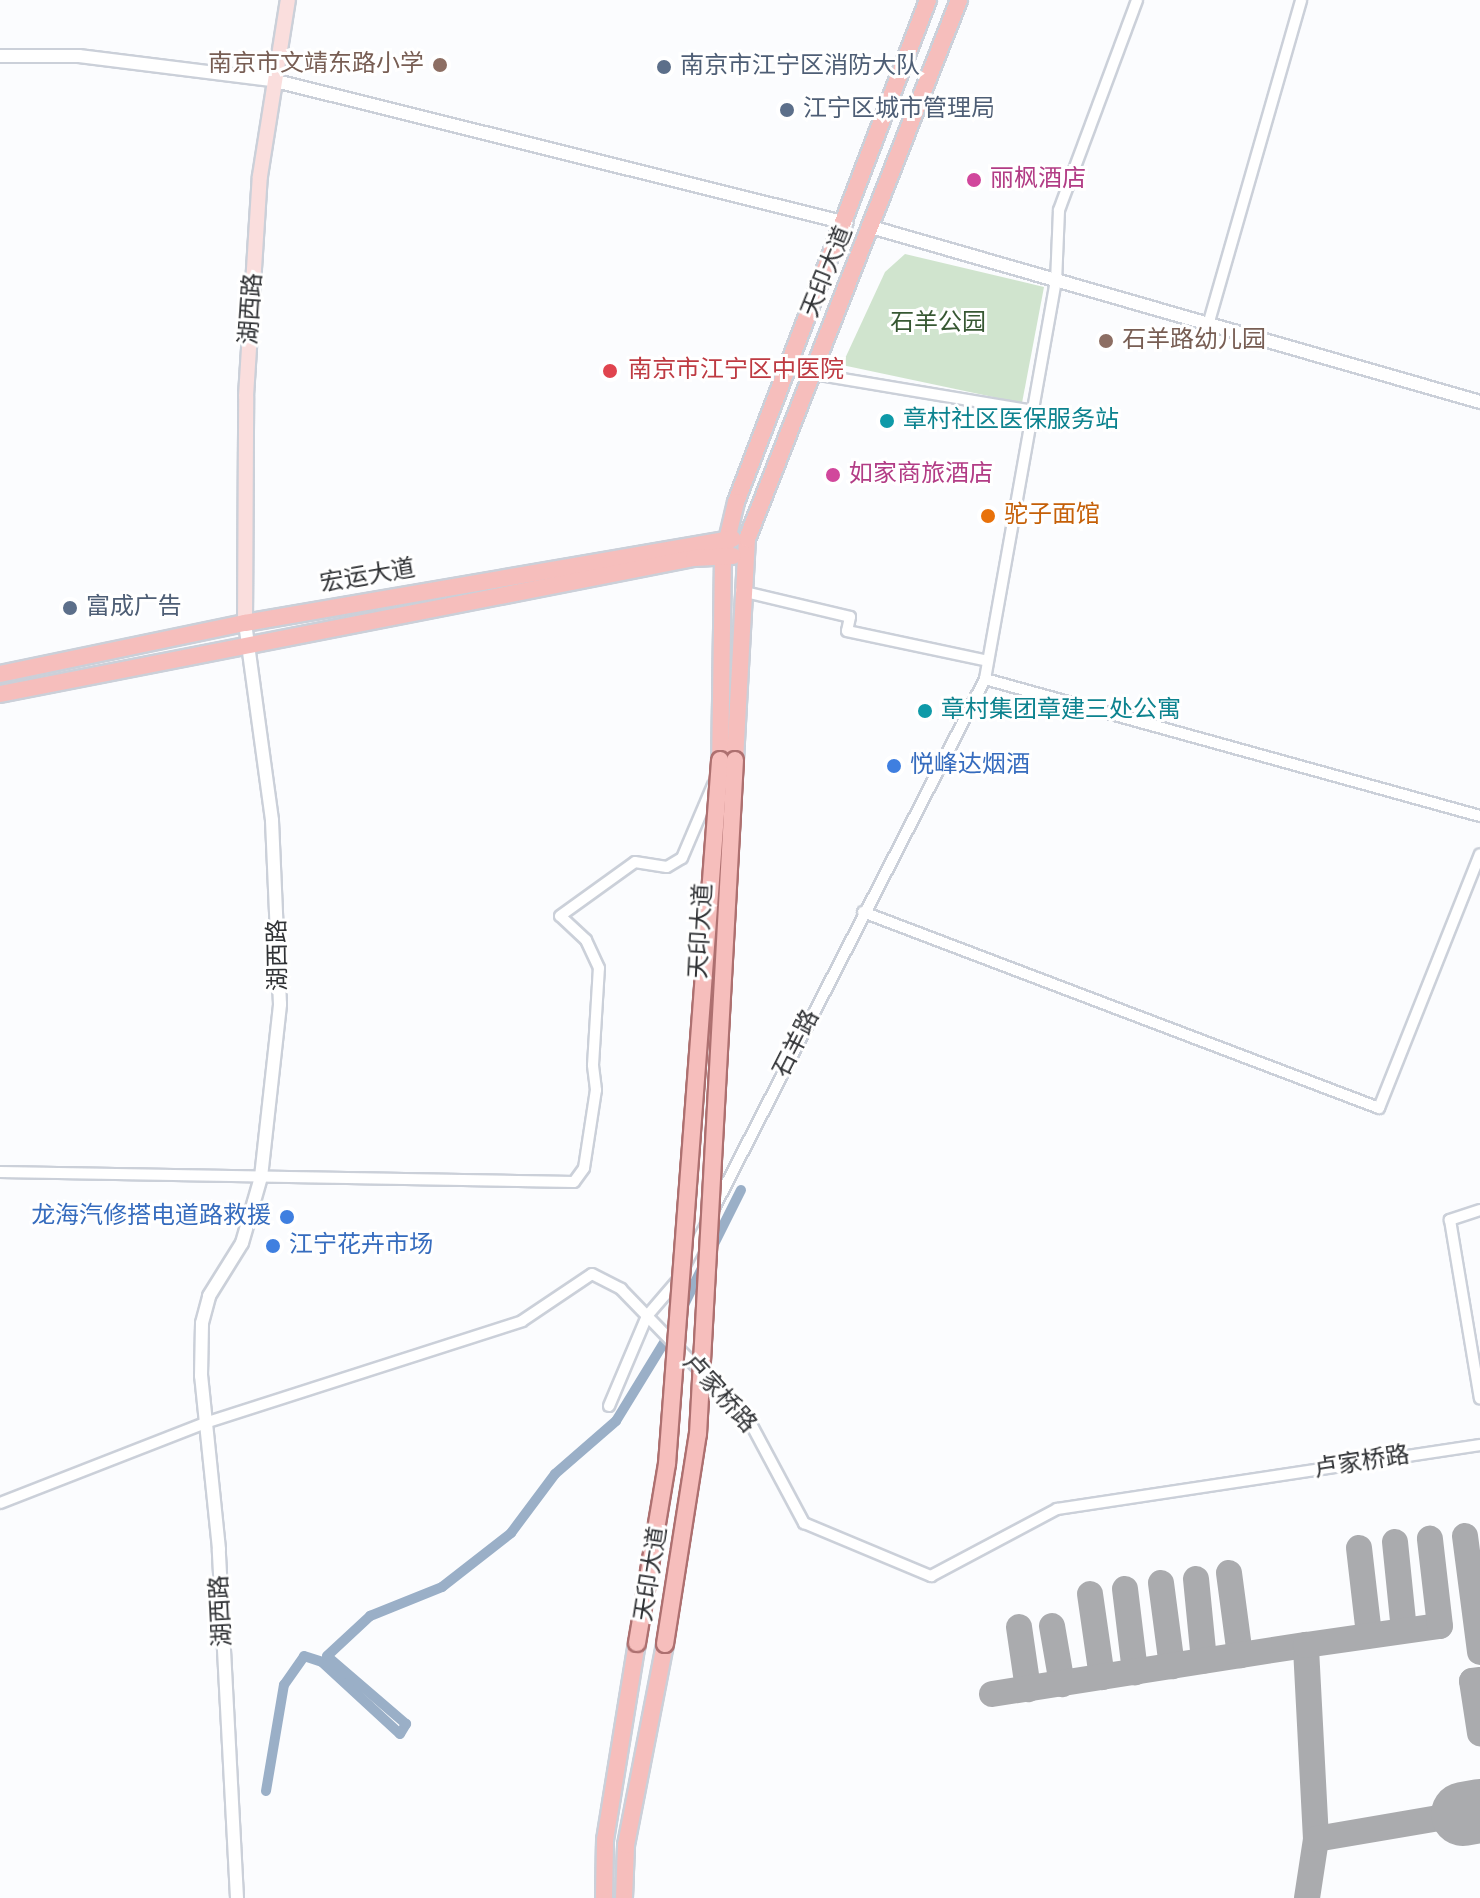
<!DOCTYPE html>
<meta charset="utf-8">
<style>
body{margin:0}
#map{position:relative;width:1480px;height:1898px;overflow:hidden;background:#fbfcfe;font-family:"Alegreya Sans","Noto Sans SC",sans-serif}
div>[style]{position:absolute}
.green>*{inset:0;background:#d0e4ce}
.canal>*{height:10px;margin:-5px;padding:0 5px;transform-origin:5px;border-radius:5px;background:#9aafc7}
.taxiway>*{height:26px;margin:-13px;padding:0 13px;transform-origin:13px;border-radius:13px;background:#aaabae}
.runway>*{height:64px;margin:-32px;padding:0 32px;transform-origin:32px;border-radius:32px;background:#aaabae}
.roads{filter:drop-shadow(2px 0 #cbd0d9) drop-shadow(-2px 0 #cbd0d9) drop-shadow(0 2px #cbd0d9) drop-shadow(0 -2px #cbd0d9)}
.minor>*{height:10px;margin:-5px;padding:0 5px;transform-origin:5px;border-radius:5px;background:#fff}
.tertiary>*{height:12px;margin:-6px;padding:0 6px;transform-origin:6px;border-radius:6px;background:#fff}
.secondary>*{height:14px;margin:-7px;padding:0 7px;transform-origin:7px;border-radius:7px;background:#fadedd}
.primary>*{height:16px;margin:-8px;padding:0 8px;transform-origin:8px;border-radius:8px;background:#f6bebc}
.bridges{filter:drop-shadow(2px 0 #ad7070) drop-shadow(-2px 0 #ad7070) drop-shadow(0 2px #ad7070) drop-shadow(0 -2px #ad7070)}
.primary-bridge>*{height:16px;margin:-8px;padding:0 8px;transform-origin:8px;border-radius:8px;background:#f6bebc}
.dots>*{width:22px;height:22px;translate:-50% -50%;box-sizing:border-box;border:4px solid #fff;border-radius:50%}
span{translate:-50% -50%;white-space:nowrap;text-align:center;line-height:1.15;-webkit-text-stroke:6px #fff;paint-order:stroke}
.education-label{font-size:24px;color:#785e54}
.right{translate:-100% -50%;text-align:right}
.left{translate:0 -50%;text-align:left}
.service-label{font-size:24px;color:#4e5e75}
.hotel-label{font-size:24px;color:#b23c85}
.street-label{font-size:24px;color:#303235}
.park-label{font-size:24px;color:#375833}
.health-label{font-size:24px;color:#be3a42}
.culture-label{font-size:24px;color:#0d838f}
.food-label{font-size:24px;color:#c56008}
.shop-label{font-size:24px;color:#366cbe}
</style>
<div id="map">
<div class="green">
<div style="clip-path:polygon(905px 254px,1044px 287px,1022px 403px,842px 365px,885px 272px)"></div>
</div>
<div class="canal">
<div style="left:711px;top:1250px;width:67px;rotate:-63.4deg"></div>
<div style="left:683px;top:1307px;width:48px;rotate:-64deg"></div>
<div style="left:266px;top:1791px;width:108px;rotate:-80.4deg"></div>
<div style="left:284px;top:1685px;width:35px;rotate:-55deg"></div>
<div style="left:304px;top:1656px;width:19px;rotate:18deg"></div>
<div style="left:322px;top:1662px;width:106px;rotate:42.7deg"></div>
<div style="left:400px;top:1734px;width:12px;rotate:-59deg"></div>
<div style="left:406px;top:1724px;width:104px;rotate:-139.3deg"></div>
<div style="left:327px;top:1656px;width:59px;rotate:-42.9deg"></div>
<div style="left:370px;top:1616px;width:78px;rotate:-21.9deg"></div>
<div style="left:442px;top:1587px;width:88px;rotate:-38deg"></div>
<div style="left:511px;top:1533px;width:74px;rotate:-53.3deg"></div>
<div style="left:555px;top:1474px;width:81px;rotate:-41deg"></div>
<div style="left:616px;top:1421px;width:103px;rotate:-58.5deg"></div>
</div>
<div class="taxiway">
<div style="left:1465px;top:1536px;width:117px;rotate:82.6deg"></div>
<div style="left:1395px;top:1542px;width:88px;rotate:84.2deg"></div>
<div style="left:1359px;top:1548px;width:88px;rotate:83.4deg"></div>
<div style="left:1229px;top:1573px;width:83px;rotate:82.4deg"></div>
<div style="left:1196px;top:1579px;width:82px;rotate:84.4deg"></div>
<div style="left:1161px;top:1583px;width:84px;rotate:82.5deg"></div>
<div style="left:1125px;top:1589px;width:84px;rotate:83.1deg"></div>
<div style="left:1090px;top:1594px;width:84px;rotate:81.8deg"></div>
<div style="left:1052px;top:1626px;width:59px;rotate:80.2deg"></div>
<div style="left:1019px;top:1627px;width:63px;rotate:81.7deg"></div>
<div style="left:1480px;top:1680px;width:8px;rotate:173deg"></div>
<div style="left:1472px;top:1681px;width:53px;rotate:81.3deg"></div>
<div style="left:992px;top:1694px;width:318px;rotate:-8.9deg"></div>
<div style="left:1316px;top:1839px;width:194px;rotate:-93deg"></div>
<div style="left:1306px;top:1645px;width:135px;rotate:-8.1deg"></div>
<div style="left:1440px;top:1626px;width:88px;rotate:-96.6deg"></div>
<div style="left:1307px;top:1898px;width:60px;rotate:-81.3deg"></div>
<div style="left:1316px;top:1839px;width:149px;rotate:-9.7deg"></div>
</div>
<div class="runway">
<div style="left:1463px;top:1814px;width:17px;rotate:-10deg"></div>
</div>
<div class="roads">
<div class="minor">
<div style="left:1208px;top:325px;width:338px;rotate:-74deg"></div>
<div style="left:813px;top:374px;width:223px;rotate:9.5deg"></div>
<div style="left:741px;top:591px;width:112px;rotate:13.4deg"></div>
<div style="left:850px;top:617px;width:14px;rotate:102deg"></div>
<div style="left:847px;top:631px;width:144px;rotate:12deg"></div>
<div style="left:985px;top:679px;width:514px;rotate:15.47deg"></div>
<div style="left:863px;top:912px;width:552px;rotate:20.8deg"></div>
<div style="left:1379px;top:1108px;width:273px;rotate:-68.3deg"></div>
<div style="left:0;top:1172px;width:574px;rotate:1deg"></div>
<div style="left:574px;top:1182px;width:17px;rotate:-54deg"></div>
<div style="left:584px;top:1168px;width:79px;rotate:-81.3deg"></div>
<div style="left:596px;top:1090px;width:25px;rotate:-97deg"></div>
<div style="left:593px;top:1065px;width:97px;rotate:-86.5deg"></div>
<div style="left:599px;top:968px;width:31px;rotate:-115deg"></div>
<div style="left:586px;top:940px;width:35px;rotate:-137deg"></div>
<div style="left:560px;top:916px;width:92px;rotate:-35.8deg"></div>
<div style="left:635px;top:862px;width:32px;rotate:9deg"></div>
<div style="left:667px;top:867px;width:17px;rotate:-31deg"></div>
<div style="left:682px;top:858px;width:79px;rotate:-67deg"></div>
<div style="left:714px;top:1208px;width:594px;rotate:-62.87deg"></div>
<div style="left:985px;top:679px;width:403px;rotate:-79.9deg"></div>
<div style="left:1056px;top:282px;width:72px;rotate:-87.6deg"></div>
<div style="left:1059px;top:210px;width:224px;rotate:-69.6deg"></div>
<div style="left:1480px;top:1210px;width:32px;rotate:162deg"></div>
<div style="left:1450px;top:1220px;width:181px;rotate:80.5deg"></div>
<div style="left:685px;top:1265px;width:47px;rotate:-62.4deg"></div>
<div style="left:609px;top:1406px;width:98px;rotate:-67.1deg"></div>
<div style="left:647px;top:1316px;width:48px;rotate:-49.3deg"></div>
<div style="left:0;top:1503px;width:220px;rotate:-21.3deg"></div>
<div style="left:205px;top:1423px;width:333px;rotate:-17.8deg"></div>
<div style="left:522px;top:1321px;width:84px;rotate:-33.9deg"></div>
<div style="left:592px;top:1274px;width:33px;rotate:27deg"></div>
<div style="left:621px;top:1289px;width:185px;rotate:45.9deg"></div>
<div style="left:750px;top:1422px;width:115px;rotate:61.9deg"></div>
<div style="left:804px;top:1523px;width:138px;rotate:22.7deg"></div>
<div style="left:931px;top:1576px;width:143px;rotate:-28deg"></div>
<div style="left:1057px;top:1509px;width:428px;rotate:-8.6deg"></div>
</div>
<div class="tertiary">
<div style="left:0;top:56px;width:79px"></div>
<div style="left:79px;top:56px;width:194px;rotate:7.1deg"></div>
<div style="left:272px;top:80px;width:592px;rotate:13.99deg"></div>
<div style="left:871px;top:227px;width:634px;rotate:16.03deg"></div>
<div style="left:237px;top:1898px;width:349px;rotate:-93deg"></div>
<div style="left:219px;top:1549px;width:174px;rotate:-95.9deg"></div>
<div style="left:201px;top:1376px;width:53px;rotate:-88.9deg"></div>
<div style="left:202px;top:1323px;width:28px;rotate:-75deg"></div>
<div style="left:209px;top:1296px;width:62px;rotate:-58.1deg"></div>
<div style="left:242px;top:1243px;width:69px;rotate:-73.9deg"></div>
<div style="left:261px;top:1177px;width:174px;rotate:-83.7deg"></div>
<div style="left:280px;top:1004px;width:184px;rotate:-92.5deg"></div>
<div style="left:272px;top:820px;width:199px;rotate:-97.8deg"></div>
</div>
<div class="secondary">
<div style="left:245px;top:623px;width:227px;rotate:-89.7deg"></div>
<div style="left:246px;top:396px;width:220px;rotate:-86.4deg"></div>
<div style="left:260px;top:176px;width:178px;rotate:-81deg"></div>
</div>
<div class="primary">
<div style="left:928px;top:0;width:537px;rotate:110.93deg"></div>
<div style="left:736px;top:502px;width:57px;rotate:103.3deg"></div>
<div style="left:723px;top:557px;width:203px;rotate:90.8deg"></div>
<div style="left:720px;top:760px;width:15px"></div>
<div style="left:735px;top:760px;width:221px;rotate:-86.9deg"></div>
<div style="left:747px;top:539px;width:579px;rotate:-68.53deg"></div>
<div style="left:0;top:674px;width:250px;rotate:-11.8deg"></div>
<div style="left:245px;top:623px;width:495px;rotate:-9.8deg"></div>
<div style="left:0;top:694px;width:707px;rotate:-11.09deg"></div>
<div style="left:694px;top:558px;width:39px;rotate:-3deg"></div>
<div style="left:604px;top:1898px;width:58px;rotate:-89deg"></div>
<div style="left:605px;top:1840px;width:200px;rotate:-80.8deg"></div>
<div style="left:624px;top:1898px;width:53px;rotate:-87.8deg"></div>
<div style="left:626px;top:1845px;width:205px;rotate:-79deg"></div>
</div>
</div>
<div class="bridges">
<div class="primary-bridge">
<div style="left:637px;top:1643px;width:181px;rotate:-80.5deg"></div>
<div style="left:667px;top:1464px;width:706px;rotate:-85.69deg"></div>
<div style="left:665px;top:1644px;width:213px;rotate:-81.1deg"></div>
<div style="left:698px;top:1434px;width:675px;rotate:-86.86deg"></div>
</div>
</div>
<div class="dots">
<div style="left:440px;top:65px;background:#8d6e63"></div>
<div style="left:664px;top:67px;background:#5c6f8a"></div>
<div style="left:787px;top:110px;background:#5c6f8a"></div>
<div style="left:974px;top:180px;background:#d1479c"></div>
<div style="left:1106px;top:341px;background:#8d6e63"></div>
<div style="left:610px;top:371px;background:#e0444e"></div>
<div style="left:887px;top:421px;background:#0f9aa8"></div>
<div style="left:833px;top:475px;background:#d1479c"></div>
<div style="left:988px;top:516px;background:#e8710a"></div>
<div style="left:70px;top:608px;background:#5c6f8a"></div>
<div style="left:925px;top:711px;background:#0f9aa8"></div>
<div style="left:894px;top:766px;background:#3f7fe0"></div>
<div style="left:287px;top:1217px;background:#3f7fe0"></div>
<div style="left:273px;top:1246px;background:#3f7fe0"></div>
</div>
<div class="education-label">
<span class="right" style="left:424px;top:65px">南京市文靖东路小学</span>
<span class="left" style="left:1122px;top:341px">石羊路幼儿园</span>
</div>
<div class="service-label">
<span class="left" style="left:680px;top:67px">南京市江宁区消防大队</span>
<span class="left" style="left:803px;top:110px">江宁区城市管理局</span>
<span class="left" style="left:86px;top:608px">富成广告</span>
</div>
<div class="hotel-label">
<span class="left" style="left:990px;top:180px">丽枫酒店</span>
<span class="left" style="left:849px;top:475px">如家商旅酒店</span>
</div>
<div class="street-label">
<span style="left:828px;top:272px;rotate:-68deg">天印大道</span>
<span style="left:252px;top:309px;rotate:-86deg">湖西路</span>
<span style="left:368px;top:577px;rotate:-10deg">宏运大道</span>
<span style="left:702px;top:931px;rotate:-87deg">天印大道</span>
<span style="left:279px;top:955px;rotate:-91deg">湖西路</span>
<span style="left:797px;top:1044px;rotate:-63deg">石羊路</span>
<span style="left:719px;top:1394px;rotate:48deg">卢家桥路</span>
<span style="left:1362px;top:1463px;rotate:-9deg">卢家桥路</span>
<span style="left:652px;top:1574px;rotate:-81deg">天印大道</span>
<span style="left:222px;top:1611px;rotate:-93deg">湖西路</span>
</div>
<div class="park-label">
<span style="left:938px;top:324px">石羊公园</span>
</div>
<div class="health-label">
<span class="left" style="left:628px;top:371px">南京市江宁区中医院</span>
</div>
<div class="culture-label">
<span class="left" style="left:903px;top:421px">章村社区医保服务站</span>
<span class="left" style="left:941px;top:711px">章村集团章建三处公寓</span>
</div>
<div class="food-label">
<span class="left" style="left:1004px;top:516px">驼子面馆</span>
</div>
<div class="shop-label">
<span class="left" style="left:910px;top:766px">悦峰达烟酒</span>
<span class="right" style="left:271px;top:1217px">龙海汽修搭电道路救援</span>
<span class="left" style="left:289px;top:1246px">江宁花卉市场</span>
</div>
</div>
